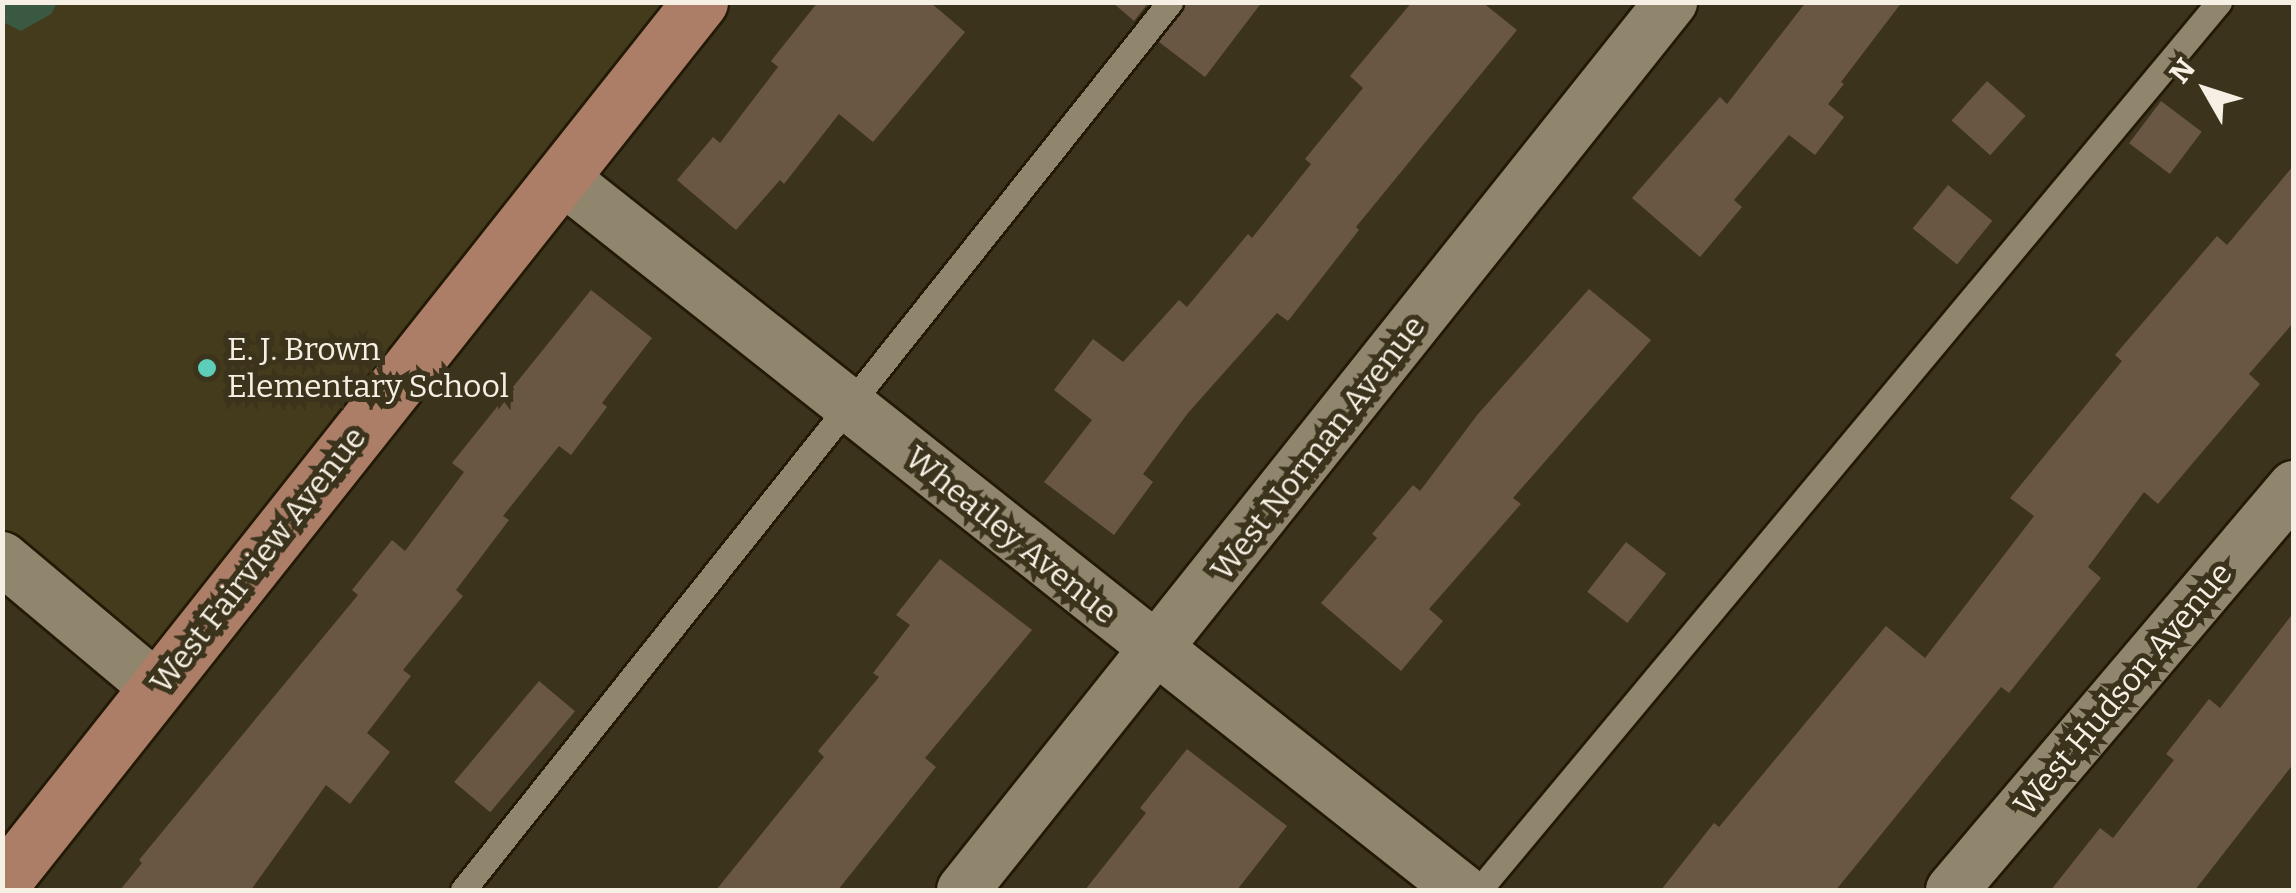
<!DOCTYPE html>
<style>
body{margin:0}
#map{position:relative;width:2296px;height:893px;overflow:hidden;background:#3b331c;font-family:Bitter,serif}
div>[style]{position:absolute}
.built>*{inset:0;background:#443a1c}
.green>*{inset:0;background:#395942}
.building>*{inset:0;background:#695744;transform-origin:0 0}
.roads{filter:drop-shadow(2px 0 #221a05) drop-shadow(-2px 0 #221a05) drop-shadow(0 2px #221a05) drop-shadow(0 -2px #221a05)}
.lane>*{height:25px;margin:-12.5px;padding:0 12.5px;transform-origin:12.5px;border-radius:12.5px;background:#8f866d}
.street>*{height:52px;margin:-26px;padding:0 26px;transform-origin:26px;border-radius:26px;background:#8f866d}
.secondary>*{height:55px;margin:-27.5px;padding:0 27.5px;transform-origin:27.5px;border-radius:27.5px;background:#ac7e68}
.dots>*{width:28px;height:28px;translate:-50% -50%;box-sizing:border-box;border:5px solid #3b331c;border-radius:50%}
span{translate:-50% -50%;white-space:nowrap;text-align:center;line-height:1.15;-webkit-text-stroke:10px #3b331c;paint-order:stroke}
.poi-label{font-size:32px;color:#f5f0e3}
.left{translate:0 -50%;text-align:left}
.street-label{font-size:32px;color:#f5f0e3}
.frame{position:absolute;inset:0;border:5px solid #f5f0e3;pointer-events:none}
.north{position:absolute;left:2156px;top:40px;width:100px;height:100px;-webkit-text-stroke:8px #3b331c;paint-order:stroke;rotate:309deg;font-size:28px;font-weight:700;line-height:40px;text-align:center;color:#f5f0e3}
.north::after{content:'';display:block;margin:auto;width:35px;height:45px;background:#f5f0e3;clip-path:polygon(50% 0,100% 100%,50% 72%,0 100%)}
</style>
<div id="map">
<div class="built">
<div style="clip-path:polygon(2px 3px,700px 3px,157px 688px,3px 558px)"></div>
</div>
<div class="green">
<div style="clip-path:polygon(2px 3px,3px 2px,57px 3px,51px 14px,21px 31px,3px 22px)"></div>
</div>
<div class="building">
<div style="clip-path:polygon(818px 2px,930px 2px,965px 32px,873px 142px,839px 114px,784px 184px,780px 180px,736px 230px,677px 180px,713px 137px,720px 143px,778px 67px,771px 61px)"></div>
<div style="clip-path:polygon(1112px 2px,1149px 2px,1134px 21px)"></div>
<div style="clip-path:polygon(1186px 2px,1262px 2px,1205px 77px,1159px 42px)"></div>
<div style="clip-path:polygon(1412px 2px,1482px 2px,1517px 30px,1356px 227px,1359px 230px,1288px 321px,1277px 313px,1188px 413px,1143px 474px,1153px 482px,1114px 535px,1044px 482px,1092px 420px,1054px 390px,1093px 339px,1123px 362px,1179px 300px,1187px 307px,1248px 234px,1252px 238px,1311px 164px,1305px 159px,1363px 88px,1350px 76px)"></div>
<div style="clip-path:polygon(1806px 2px,1902px 2px,1841px 82px,1844px 84px,1828px 104px,1844px 117px,1815px 155px,1789px 135px,1734px 200px,1742px 207px,1700px 257px,1632px 198px,1720px 97px,1727px 104px)"></div>
<div style="left:1987px;top:81px;width:52px;height:53px;rotate:42deg"></div>
<div style="left:2161px;top:101px;width:51px;height:53px;rotate:37deg"></div>
<div style="clip-path:polygon(2294px 165px,2294px 322px,2249px 374px,2260px 384px,2158px 504px,2144px 492px,2088px 567px,2101px 578px,2009px 693px,2001px 687px,1836px 890px,1661px 890px,1714px 823px,1719px 827px,1886px 626px,1925px 658px,2034px 516px,2010px 498px,2122px 361px,2115px 355px,2217px 236px,2227px 245px)"></div>
<div style="left:1948px;top:185px;width:57px;height:56px;rotate:39deg"></div>
<div style="clip-path:polygon(1589px 289px,1651px 340px,1513px 498px,1521px 504px,1429px 609px,1443px 621px,1401px 671px,1321px 603px,1377px 538px,1372px 534px,1413px 485px,1420px 491px,1478px 414px)"></div>
<div style="clip-path:polygon(591px 290px,652px 338px,602px 403px,607px 407px,571px 455px,559px 446px,503px 516px,509px 520px,456px 590px,463px 596px,403px 670px,411px 676px,367px 733px,390px 752px,350px 804px,326px 785px,251px 890px,120px 890px,142px 863px,139px 860px,358px 595px,352px 590px,392px 540px,405px 551px,464px 472px,452px 463px)"></div>
<div style="left:1626px;top:542px;width:51px;height:63px;rotate:38deg"></div>
<div style="clip-path:polygon(940px 559px,1032px 630px,925px 758px,936px 767px,838px 890px,716px 890px,824px 757px,818px 751px,879px 677px,873px 673px,910px 625px,896px 615px)"></div>
<div style="clip-path:polygon(2294px 612px,2294px 763px,2195px 890px,2051px 890px,2100px 828px,2113px 838px,2174px 760px,2166px 754px,2209px 699px,2220px 708px)"></div>
<div style="left:539px;top:681px;width:47px;height:132px;rotate:40deg"></div>
<div style="clip-path:polygon(1187px 749px,1287px 826px,1237px 890px,1085px 890px,1146px 813px,1140px 808px)"></div>
</div>
<div class="roads">
<div class="lane">
<div style="left:463px;top:890px;width:1135px;rotate:-51.47deg"></div>
<div style="left:1479px;top:890px;width:1156px;rotate:-50.19deg"></div>
</div>
<div class="street">
<div style="left:561px;top:177px;width:1149px;rotate:38.36deg"></div>
<div style="left:2px;top:558px;width:202px;rotate:40deg"></div>
<div style="left:963px;top:890px;width:1136px;rotate:-51.43deg"></div>
<div style="left:1952px;top:890px;width:529px;rotate:-49.68deg"></div>
</div>
<div class="secondary">
<div style="left:2px;top:883px;width:1124px;rotate:-51.61deg"></div>
</div>
</div>
<div class="dots">
<div style="left:207px;top:368px;background:#5cceba"></div>
</div>
<div class="poi-label">
<span class="left" style="left:227px;top:368px">E. J. Brown<br>Elementary School</span>
</div>
<div class="street-label">
<span style="left:1318px;top:448px;rotate:-52deg">West Norman Avenue</span>
<span style="left:1011px;top:535px;rotate:39deg">Wheatley Avenue</span>
<span style="left:258px;top:560px;rotate:-52deg">West Fairview Avenue</span>
<span style="left:2123px;top:689px;rotate:-50deg">West Hudson Avenue</span>
</div>
<div class="frame"></div>
<div class="north">N</div>
</div>
